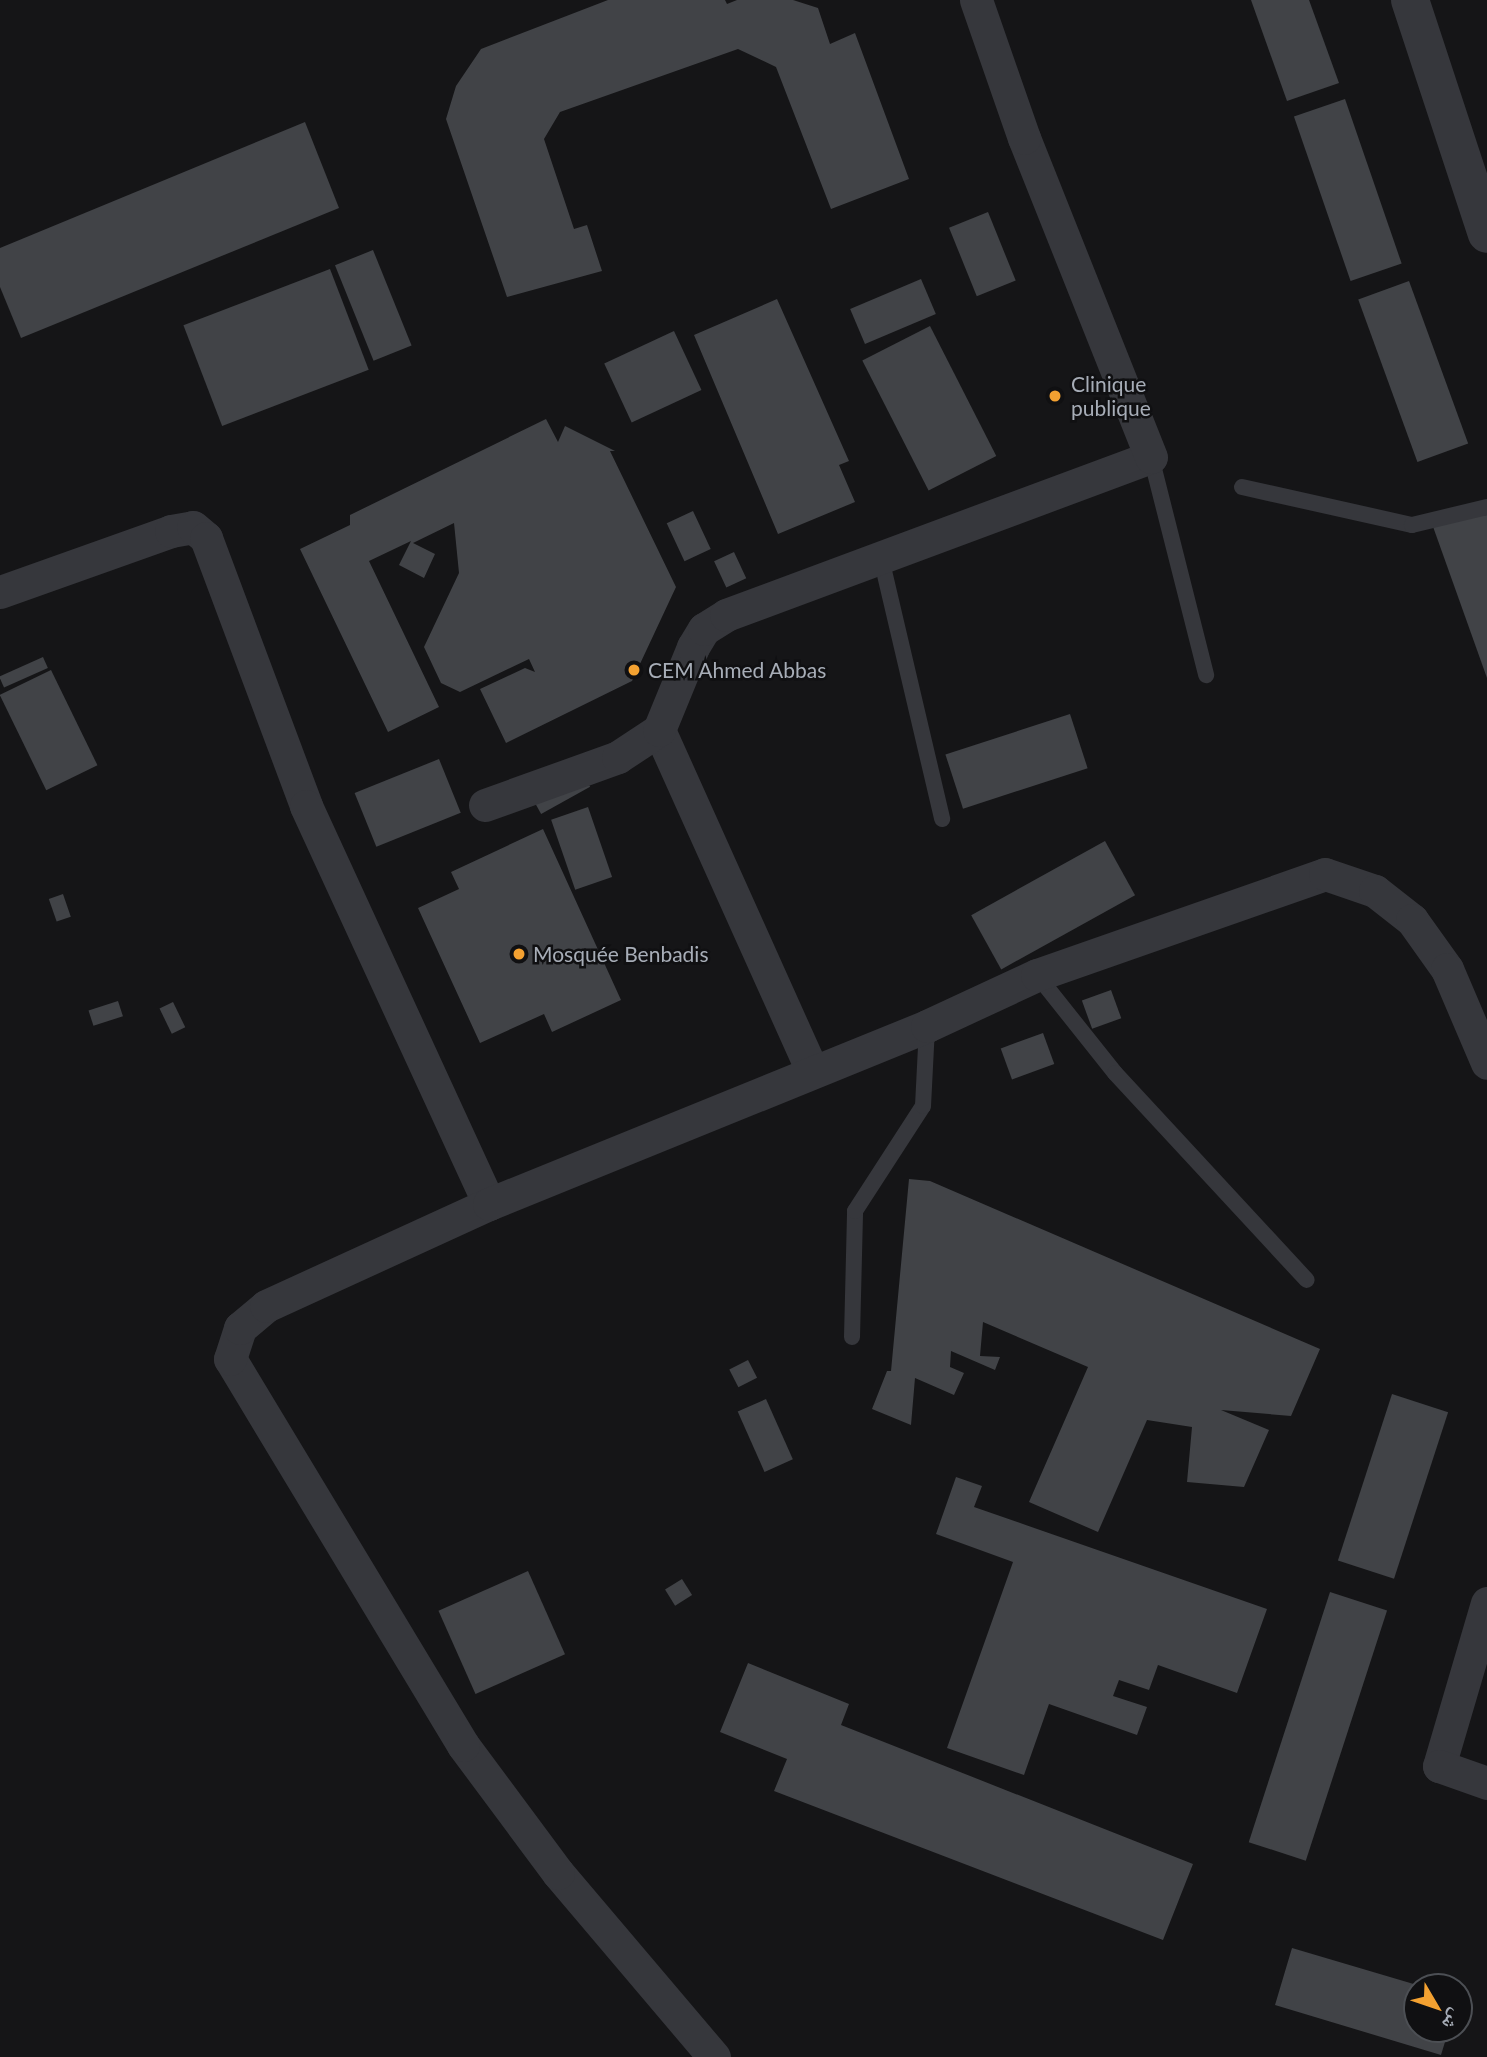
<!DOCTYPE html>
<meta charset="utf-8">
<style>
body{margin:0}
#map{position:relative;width:1487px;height:2057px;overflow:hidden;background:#151517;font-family:Lato,"Noto Naskh Arabic",sans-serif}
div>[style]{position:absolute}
.building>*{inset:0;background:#414347;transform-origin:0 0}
.service>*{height:16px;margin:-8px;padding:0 8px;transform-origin:8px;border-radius:8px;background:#36373c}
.minor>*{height:33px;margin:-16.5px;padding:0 16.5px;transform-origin:16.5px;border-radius:16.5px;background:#36373c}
.tertiary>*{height:38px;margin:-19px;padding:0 19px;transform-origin:19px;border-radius:19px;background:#36373c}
.dots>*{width:19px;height:19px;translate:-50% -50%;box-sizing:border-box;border:4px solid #101012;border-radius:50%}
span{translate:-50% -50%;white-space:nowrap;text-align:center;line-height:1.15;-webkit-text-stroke:5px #101012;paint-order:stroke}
.poi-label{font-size:21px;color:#a7adb7}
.left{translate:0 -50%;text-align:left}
.north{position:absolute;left:1403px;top:1973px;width:70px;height:70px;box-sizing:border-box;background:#101012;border:2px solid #4c4f54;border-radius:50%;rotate:129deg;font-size:19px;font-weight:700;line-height:28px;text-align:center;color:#a7adb7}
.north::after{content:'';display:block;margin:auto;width:24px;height:32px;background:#f3a131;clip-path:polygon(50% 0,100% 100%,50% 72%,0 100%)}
</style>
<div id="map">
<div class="building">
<div style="clip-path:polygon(608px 0,725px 0,727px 4px,737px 0,793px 0,818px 8px,830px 44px,855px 33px,909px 179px,831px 209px,776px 67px,738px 49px,560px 112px,544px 139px,574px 229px,587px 225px,602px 271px,507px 297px,446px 119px,456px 86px,481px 49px)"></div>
<div style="clip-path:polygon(1251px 0,1309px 0,1339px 83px,1287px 101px)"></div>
<div style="left:1345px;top:99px;width:174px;height:54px;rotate:71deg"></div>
<div style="clip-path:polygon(305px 122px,339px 208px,21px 338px,0 287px,0 248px)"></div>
<div style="left:988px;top:212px;width:74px;height:42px;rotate:68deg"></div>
<div style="left:373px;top:250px;width:103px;height:41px;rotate:68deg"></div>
<div style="left:330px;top:269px;width:108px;height:157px;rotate:69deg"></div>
<div style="left:921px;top:279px;width:38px;height:77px;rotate:67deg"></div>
<div style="left:1409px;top:281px;width:173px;height:54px;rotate:70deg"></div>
<div style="clip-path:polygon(777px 299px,849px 461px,839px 465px,855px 502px,778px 534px,694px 335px)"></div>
<div style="left:930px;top:326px;width:146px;height:76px;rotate:63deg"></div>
<div style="left:674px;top:331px;width:65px;height:77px;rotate:65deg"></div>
<div style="clip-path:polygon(546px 419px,558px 442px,565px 426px,615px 451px,610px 451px,676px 587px,632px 681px,506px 743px,480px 689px,525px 668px,535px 672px,529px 659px,460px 692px,441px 683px,424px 647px,459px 573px,454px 523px,413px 543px,435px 554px,424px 578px,399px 565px,411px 541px,369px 561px,439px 707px,388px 732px,300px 549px,350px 525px,350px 515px)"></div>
<div style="left:693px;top:511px;width:42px;height:29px;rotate:65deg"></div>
<div style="clip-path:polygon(1487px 515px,1487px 678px,1431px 521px)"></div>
<div style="left:734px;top:552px;width:29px;height:22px;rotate:65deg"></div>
<div style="left:43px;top:657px;width:12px;height:48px;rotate:66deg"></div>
<div style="left:51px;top:670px;width:106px;height:57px;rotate:64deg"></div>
<div style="left:1070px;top:714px;width:57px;height:131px;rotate:72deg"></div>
<div style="left:439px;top:759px;width:58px;height:91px;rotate:68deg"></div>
<div style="left:578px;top:765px;width:25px;height:56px;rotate:61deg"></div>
<div style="left:588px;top:807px;width:74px;height:39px;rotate:71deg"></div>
<div style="clip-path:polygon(543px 829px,621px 1000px,552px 1032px,544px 1014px,480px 1043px,418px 908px,459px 889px,451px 872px)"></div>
<div style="left:1105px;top:841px;width:62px;height:153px;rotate:61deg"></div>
<div style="left:63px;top:894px;width:24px;height:15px;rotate:71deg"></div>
<div style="left:1111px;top:990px;width:30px;height:31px;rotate:70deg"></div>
<div style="left:118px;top:1001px;width:16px;height:31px;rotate:72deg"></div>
<div style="left:173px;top:1002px;width:28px;height:15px;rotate:64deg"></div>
<div style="left:1043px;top:1033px;width:33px;height:45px;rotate:70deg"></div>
<div style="clip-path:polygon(909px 1179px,930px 1181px,1320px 1349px,1291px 1416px,1221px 1410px,1269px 1430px,1244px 1487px,1187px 1482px,1192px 1427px,1147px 1420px,1098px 1532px,1029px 1502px,1088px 1367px,983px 1322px,980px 1356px,1000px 1357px,995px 1370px,951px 1351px,950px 1367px,964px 1373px,954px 1395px,915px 1378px,911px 1425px,872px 1409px,887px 1371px,891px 1371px)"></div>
<div style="left:748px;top:1360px;width:20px;height:21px;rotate:63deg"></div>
<div style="left:1392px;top:1394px;width:59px;height:175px;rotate:18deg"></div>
<div style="left:766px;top:1399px;width:66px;height:31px;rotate:66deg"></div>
<div style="clip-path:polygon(956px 1477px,982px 1486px,974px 1507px,1267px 1609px,1237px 1693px,1158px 1665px,1149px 1690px,1119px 1680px,1113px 1696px,1147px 1707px,1137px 1735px,1049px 1704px,1024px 1775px,947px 1748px,1013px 1562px,936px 1534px)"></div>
<div style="left:528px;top:1571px;width:91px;height:98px;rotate:66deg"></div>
<div style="left:682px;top:1579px;width:19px;height:20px;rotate:58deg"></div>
<div style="left:1330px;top:1592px;width:60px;height:263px;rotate:18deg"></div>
<div style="clip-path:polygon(748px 1663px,849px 1704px,841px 1725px,1193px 1864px,1163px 1940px,774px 1791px,787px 1759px,720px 1732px)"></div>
<div style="clip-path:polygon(1292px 1948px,1417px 1985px,1417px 2029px,1449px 2029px,1441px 2055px,1275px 2005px)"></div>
</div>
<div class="service">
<div style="left:1151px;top:457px;width:225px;rotate:75.8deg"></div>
<div style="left:1242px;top:487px;width:174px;rotate:12.6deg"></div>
<div style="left:1412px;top:525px;width:77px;rotate:-13.5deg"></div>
<div style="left:881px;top:558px;width:268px;rotate:76.8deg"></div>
<div style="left:1037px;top:975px;width:125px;rotate:51.5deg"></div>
<div style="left:1115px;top:1073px;width:282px;rotate:47.2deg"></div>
<div style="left:852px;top:1337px;width:126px;rotate:-88.6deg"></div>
<div style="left:855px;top:1211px;width:125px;rotate:-57.1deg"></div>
<div style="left:923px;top:1106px;width:80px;rotate:-87.1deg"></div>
</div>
<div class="minor">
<div style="left:0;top:592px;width:182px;rotate:-19.6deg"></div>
<div style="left:171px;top:531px;width:22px;rotate:-10deg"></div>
<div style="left:193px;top:527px;width:17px;rotate:40deg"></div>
<div style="left:206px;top:538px;width:286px;rotate:69.5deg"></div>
<div style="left:306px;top:806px;width:438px;rotate:65.3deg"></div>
<div style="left:659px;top:730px;width:374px;rotate:65.8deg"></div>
<div style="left:485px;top:805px;width:141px;rotate:-19.8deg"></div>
<div style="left:618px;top:757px;width:49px;rotate:-33.4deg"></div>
<div style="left:659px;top:730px;width:90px;rotate:-67.7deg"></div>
<div style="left:693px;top:647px;width:21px;rotate:-59deg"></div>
<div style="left:704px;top:629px;width:26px;rotate:-32deg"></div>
<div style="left:726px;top:615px;width:453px;rotate:-20.4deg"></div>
<div style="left:1151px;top:457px;width:343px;rotate:-111.7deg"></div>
<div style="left:1024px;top:138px;width:146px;rotate:-109.2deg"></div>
<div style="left:1487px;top:1603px;width:170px;rotate:106.4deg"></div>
<div style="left:1439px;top:1766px;width:51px;rotate:19.5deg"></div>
<div style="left:714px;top:2057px;width:241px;rotate:-130.3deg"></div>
<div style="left:558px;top:1873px;width:159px;rotate:-126.6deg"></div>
<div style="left:463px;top:1745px;width:451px;rotate:-121.1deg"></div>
<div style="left:230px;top:1359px;width:33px;rotate:-72deg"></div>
<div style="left:240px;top:1328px;width:34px;rotate:-40deg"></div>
<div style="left:266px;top:1306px;width:245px;rotate:-24.6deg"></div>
<div style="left:489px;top:1204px;width:473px;rotate:-22.1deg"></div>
<div style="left:927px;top:1026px;width:121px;rotate:-24.9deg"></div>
<div style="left:1037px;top:975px;width:305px;rotate:-19.3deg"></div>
<div style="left:1325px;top:874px;width:53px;rotate:18.8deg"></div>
<div style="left:1375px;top:891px;width:47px;rotate:38.1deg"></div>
<div style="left:1412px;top:920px;width:60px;rotate:54.5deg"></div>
<div style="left:1447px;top:969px;width:102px;rotate:66.9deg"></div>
</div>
<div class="tertiary">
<div style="left:1410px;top:0;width:246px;rotate:71.8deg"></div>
</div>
<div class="dots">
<div style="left:1055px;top:396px;background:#f3a131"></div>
<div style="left:634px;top:670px;background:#f3a131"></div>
<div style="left:519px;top:954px;background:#f3a131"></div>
</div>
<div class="poi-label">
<span class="left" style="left:1071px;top:396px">Clinique<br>publique</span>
<span class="left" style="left:648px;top:670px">CEM Ahmed Abbas</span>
<span class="left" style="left:533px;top:954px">Mosquée Benbadis</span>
</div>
<div class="north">ش</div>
</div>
